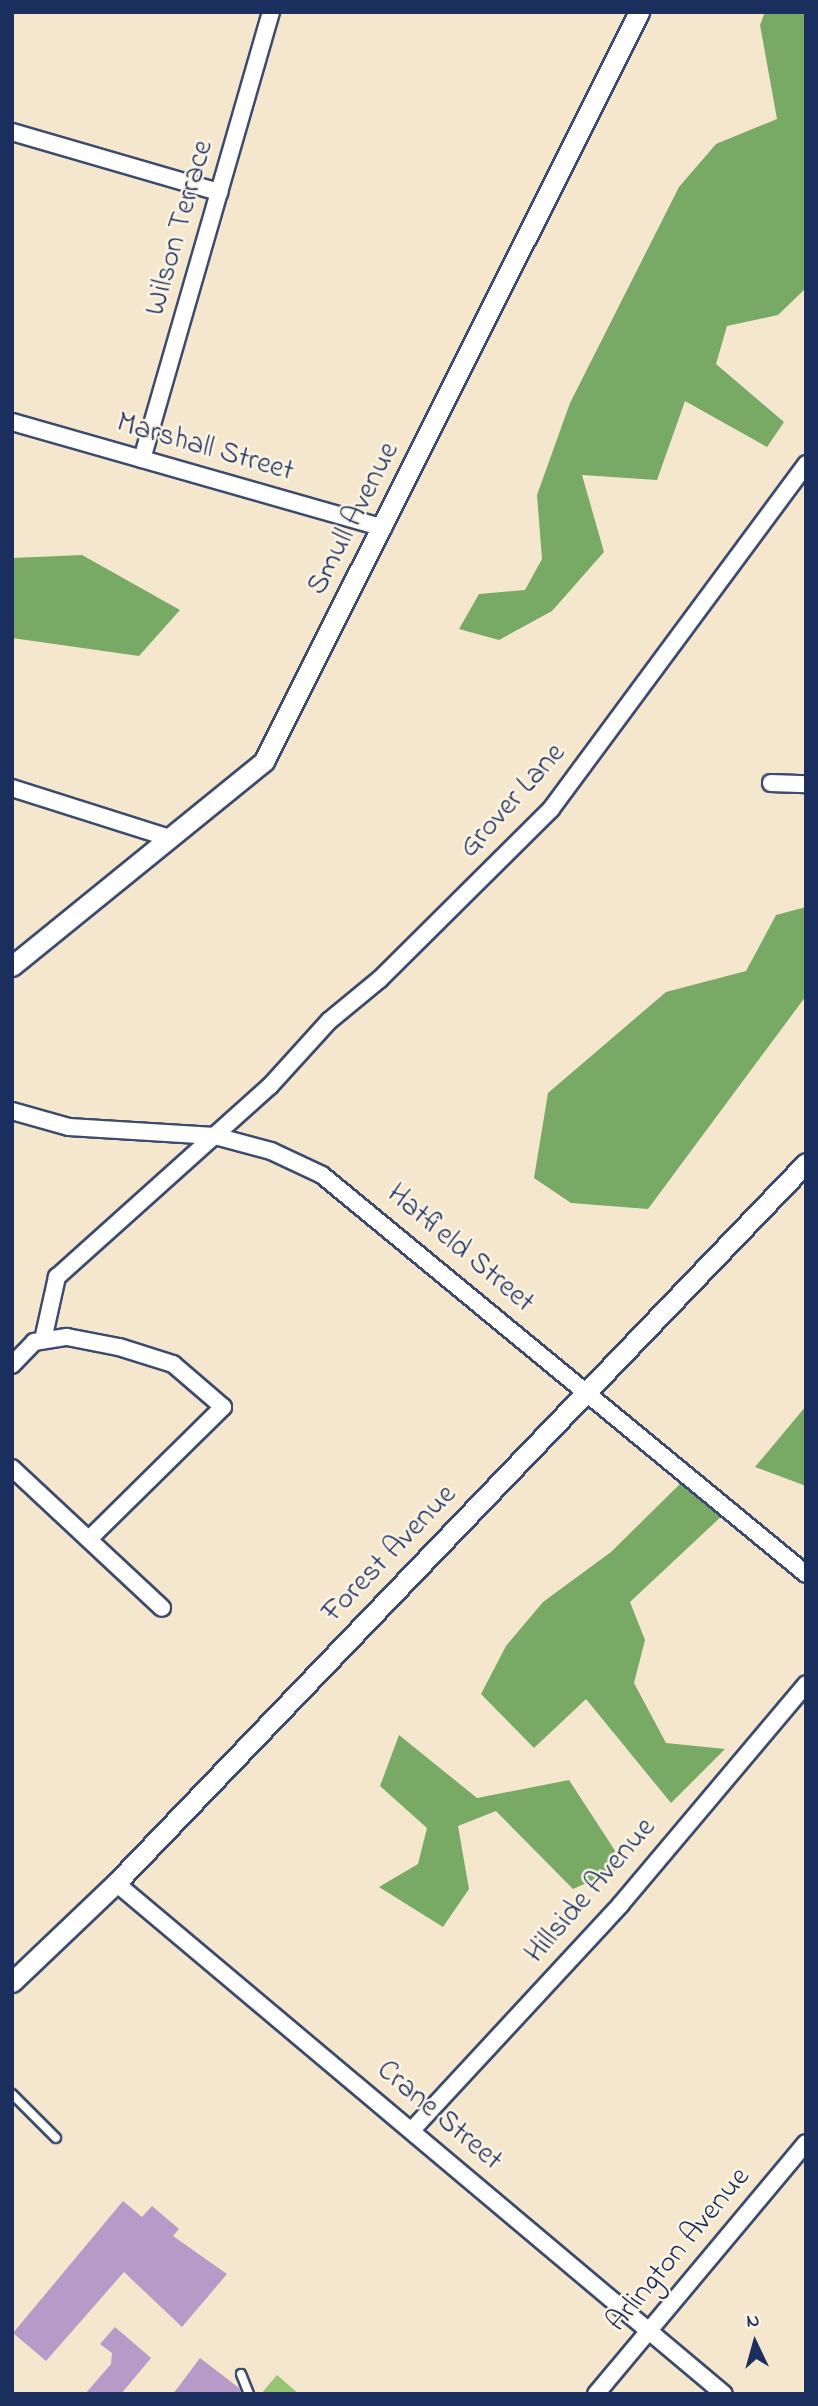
<!DOCTYPE html>
<style>
body{margin:0}
#map{position:relative;width:818px;height:2406px;overflow:hidden;background:#f5e7cd;font-family:"Indie Flower",sans-serif}
div>[style]{position:absolute}
.green>*{inset:0;background:#96c473}
.forest>*{inset:0;background:#78aa65}
.building>*{inset:0;background:#b69bc8}
.roads{filter:drop-shadow(2px 0 #3c4b6f) drop-shadow(-2px 0 #3c4b6f) drop-shadow(0 2px #3c4b6f) drop-shadow(0 -2px #3c4b6f)}
.service>*{height:8px;margin:-4px;padding:0 4px;transform-origin:4px;border-radius:4px;background:#fff}
.minor>*{height:16px;margin:-8px;padding:0 8px;transform-origin:8px;border-radius:8px;background:#fff}
.tertiary>*{height:19px;margin:-9.5px;padding:0 9.5px;transform-origin:9.5px;border-radius:9.5px;background:#fff}
span{translate:-50% -50%;white-space:nowrap;text-align:center;line-height:1.15;-webkit-text-stroke:5px #fcf5e5;paint-order:stroke}
.street-label{font-size:30px;color:#1b2f5e}
.frame{position:absolute;inset:0;border:14px solid #1b2f5e;pointer-events:none}
.north{position:absolute;left:720px;top:2308px;width:70px;height:70px;-webkit-text-stroke:5px #fcf5e5;paint-order:stroke;rotate:355deg;font-size:19px;font-weight:700;line-height:28px;text-align:center;color:#1b2f5e}
.north::after{content:'';display:block;margin:auto;width:24px;height:32px;background:#1b2f5e;clip-path:polygon(50% 0,100% 100%,50% 72%,0 100%)}
</style>
<div id="map">
<div class="green">
<div style="clip-path:polygon(277px 2375px,299px 2394px,261px 2394px)"></div>
</div>
<div class="forest">
<div style="clip-path:polygon(765px 12px,806px 12px,806px 288px,778px 315px,727px 326px,716px 364px,784px 422px,767px 447px,685px 401px,657px 480px,582px 475px,604px 552px,552px 611px,499px 640px,459px 629px,479px 594px,525px 590px,542px 559px,537px 495px,570px 403px,679px 187px,716px 144px,777px 119px,760px 25px)"></div>
<div style="clip-path:polygon(82px 555px,180px 610px,139px 656px,12px 638px,12px 558px)"></div>
<div style="clip-path:polygon(806px 907px,806px 996px,648px 1209px,571px 1203px,534px 1178px,548px 1093px,666px 992px,746px 971px,776px 915px)"></div>
<div style="clip-path:polygon(806px 1406px,806px 1486px,755px 1467px)"></div>
<div style="clip-path:polygon(684px 1480px,725px 1513px,630px 1602px,645px 1640px,634px 1683px,666px 1743px,725px 1749px,671px 1803px,586px 1699px,534px 1748px,481px 1694px,506px 1646px,543px 1602px,611px 1552px)"></div>
<div style="clip-path:polygon(399px 1735px,477px 1798px,569px 1780px,625px 1866px,573px 1889px,496px 1811px,458px 1826px,469px 1889px,443px 1927px,379px 1887px,418px 1864px,427px 1828px,380px 1786px)"></div>
</div>
<div class="building">
<div style="clip-path:polygon(123px 2201px,142px 2217px,152px 2206px,179px 2229px,173px 2236px,227px 2274px,182px 2327px,124px 2272px,46px 2361px,13px 2333px)"></div>
<div style="clip-path:polygon(115px 2327px,151px 2358px,121px 2394px,85px 2394px,111px 2364px,112px 2353px,100px 2344px)"></div>
<div style="clip-path:polygon(200px 2358px,239px 2388px,242px 2394px,173px 2394px)"></div>
</div>
<div class="roads">
<div class="service">
<div style="left:12px;top:2094px;width:62px;rotate:45deg"></div>
<div style="left:241px;top:2374px;width:22px;rotate:68deg"></div>
</div>
<div class="minor">
<div style="left:12px;top:132px;width:216px;rotate:16.2deg"></div>
<div style="left:12px;top:422px;width:386px;rotate:15.9deg"></div>
<div style="left:142px;top:459px;width:465px;rotate:-73.9deg"></div>
<div style="left:771px;top:783px;width:35px;rotate:2deg"></div>
<div style="left:12px;top:788px;width:166px;rotate:17.6deg"></div>
<div style="left:12px;top:1111px;width:59px;rotate:15.7deg"></div>
<div style="left:69px;top:1127px;width:146px;rotate:3.5deg"></div>
<div style="left:215px;top:1136px;width:58px;rotate:15deg"></div>
<div style="left:271px;top:1151px;width:56px;rotate:25.2deg"></div>
<div style="left:322px;top:1175px;width:627px;rotate:39.5deg"></div>
<div style="left:43px;top:1340px;width:65px;rotate:-77.5deg"></div>
<div style="left:57px;top:1277px;width:286px;rotate:-41.9deg"></div>
<div style="left:270px;top:1086px;width:88px;rotate:-47.8deg"></div>
<div style="left:329px;top:1021px;width:66px;rotate:-39.5deg"></div>
<div style="left:380px;top:979px;width:241px;rotate:-44.8deg"></div>
<div style="left:551px;top:809px;width:429px;rotate:-53.5deg"></div>
<div style="left:12px;top:1365px;width:32px;rotate:-46deg"></div>
<div style="left:34px;top:1342px;width:33px;rotate:-9deg"></div>
<div style="left:67px;top:1337px;width:53px;rotate:10.9deg"></div>
<div style="left:119px;top:1347px;width:57px;rotate:17.5deg"></div>
<div style="left:173px;top:1364px;width:66px;rotate:40.7deg"></div>
<div style="left:223px;top:1407px;width:185px;rotate:135.4deg"></div>
<div style="left:12px;top:1468px;width:205px;rotate:43deg"></div>
<div style="left:116px;top:1883px;width:794px;rotate:40.05deg"></div>
<div style="left:412px;top:2130px;width:308px;rotate:-47.2deg"></div>
<div style="left:621px;top:1904px;width:287px;rotate:-49.9deg"></div>
<div style="left:596px;top:2394px;width:327px;rotate:-50.1deg"></div>
</div>
<div class="tertiary">
<div style="left:12px;top:966px;width:325px;rotate:-39.1deg"></div>
<div style="left:264px;top:761px;width:838px;rotate:-63.4deg"></div>
<div style="left:12px;top:1982px;width:144px;rotate:-43.6deg"></div>
<div style="left:116px;top:1883px;width:997px;rotate:-46.22deg"></div>
</div>
</div>
<div class="street-label">
<span style="left:180px;top:228px;rotate:-74deg">Wilson Terrace</span>
<span style="left:205px;top:448px;rotate:16deg">Marshall Street</span>
<span style="left:354px;top:519px;rotate:-63deg">Smull Avenue</span>
<span style="left:513px;top:801px;rotate:-48deg">Grover Lane</span>
<span style="left:460px;top:1249px;rotate:40deg">Hatfield Street</span>
<span style="left:390px;top:1554px;rotate:-46deg">Forest Avenue</span>
<span style="left:591px;top:1891px;rotate:-49deg">Hillside Avenue</span>
<span style="left:439px;top:2116px;rotate:40deg">Crane Street</span>
<span style="left:679px;top:2250px;rotate:-50deg">Arlington Avenue</span>
</div>
<div class="frame"></div>
<div class="north">N</div>
</div>
